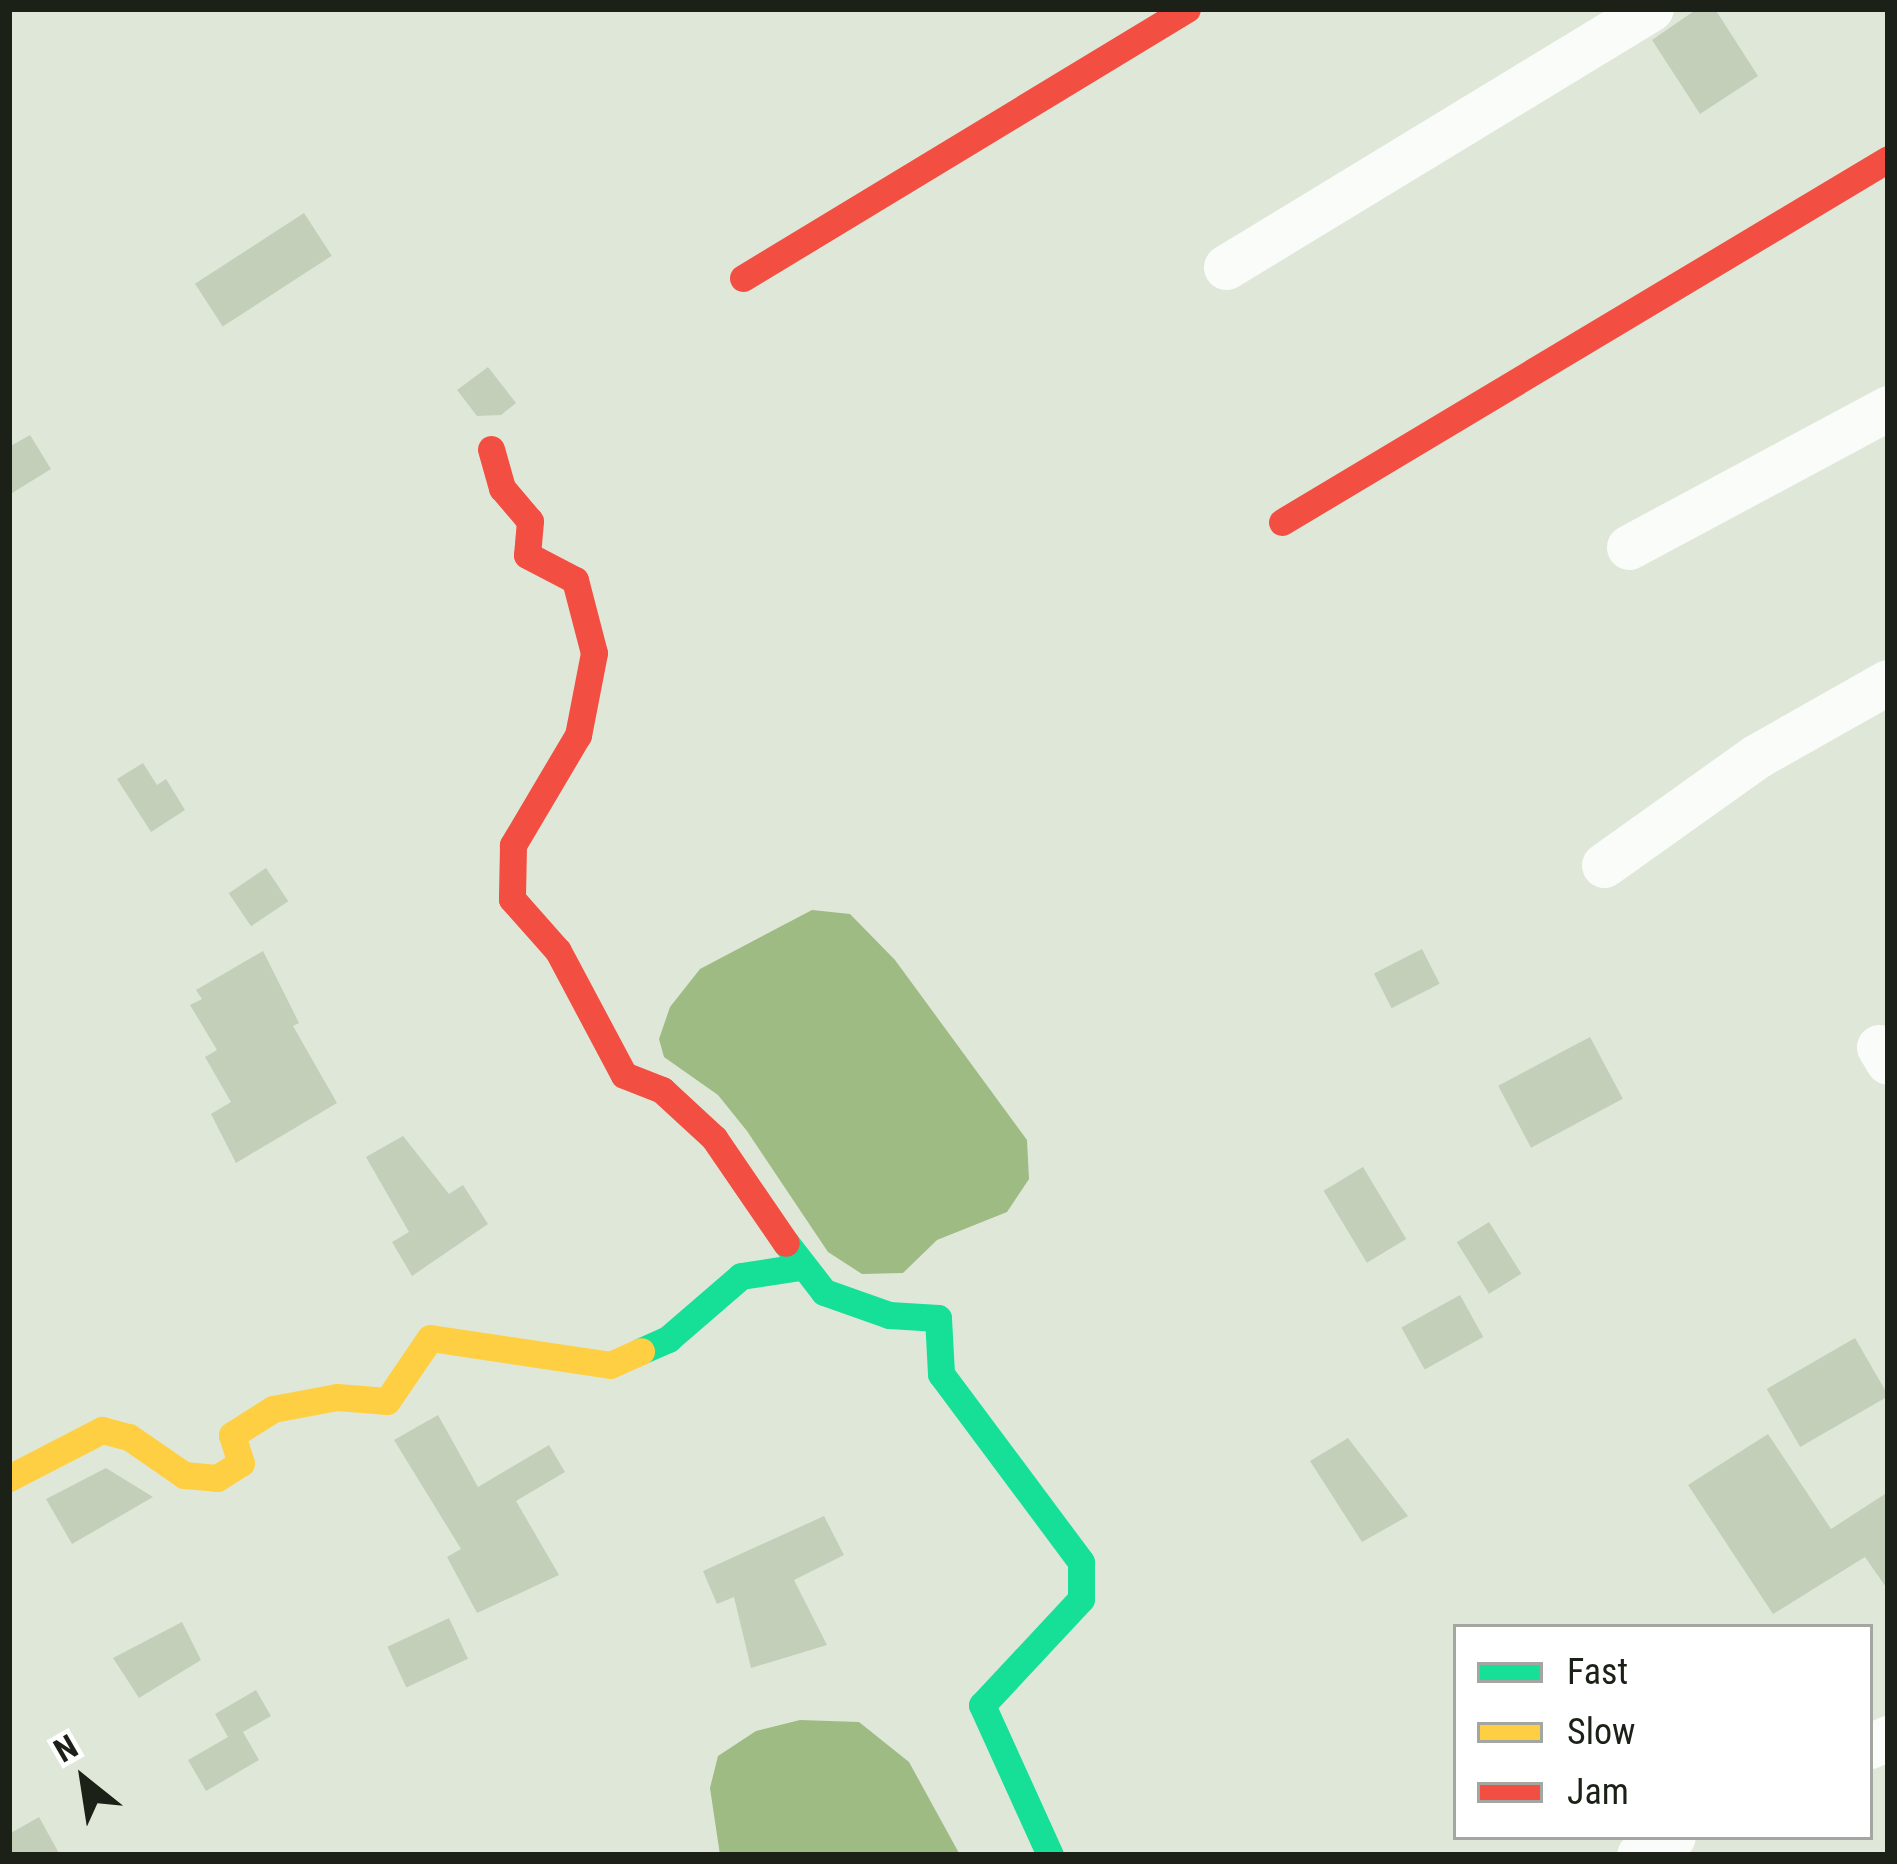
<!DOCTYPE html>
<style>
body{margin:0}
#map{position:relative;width:1897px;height:1864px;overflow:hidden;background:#dfe8d8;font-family:"Roboto Condensed",sans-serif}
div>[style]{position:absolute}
.water>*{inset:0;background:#9dbb82}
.building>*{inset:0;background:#c3cfb9;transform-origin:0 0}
.street>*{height:45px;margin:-22.5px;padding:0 22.5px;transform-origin:22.5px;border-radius:22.5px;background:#fafcf9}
.fast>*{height:27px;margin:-13.5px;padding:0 13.5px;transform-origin:13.5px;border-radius:13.5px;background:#16e098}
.slow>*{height:27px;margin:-13.5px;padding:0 13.5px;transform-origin:13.5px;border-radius:13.5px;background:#ffcf43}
.jam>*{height:27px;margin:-13.5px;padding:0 13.5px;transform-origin:13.5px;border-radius:13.5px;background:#f24e42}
span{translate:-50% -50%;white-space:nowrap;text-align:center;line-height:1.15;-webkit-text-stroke:10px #fff;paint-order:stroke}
.frame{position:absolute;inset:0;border:12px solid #1b2116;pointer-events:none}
.legend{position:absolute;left:1453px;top:1624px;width:420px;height:216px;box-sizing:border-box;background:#fff;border:3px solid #a4a6a2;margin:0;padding:15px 21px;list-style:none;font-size:36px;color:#1b2116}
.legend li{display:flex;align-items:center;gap:24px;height:60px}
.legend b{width:60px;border:3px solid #a4a6a2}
.north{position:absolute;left:24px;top:1720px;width:120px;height:120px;-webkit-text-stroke:9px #fff;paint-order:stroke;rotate:330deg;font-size:33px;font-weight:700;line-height:48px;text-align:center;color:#1b2116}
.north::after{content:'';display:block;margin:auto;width:42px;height:54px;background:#1b2116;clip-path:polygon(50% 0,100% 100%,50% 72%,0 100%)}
</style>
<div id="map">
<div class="water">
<div style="clip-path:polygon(812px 910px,850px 914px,895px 960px,1027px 1140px,1029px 1179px,1007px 1212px,937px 1240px,903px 1273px,862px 1274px,828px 1252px,747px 1131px,718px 1095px,664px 1057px,659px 1039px,670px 1007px,700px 969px)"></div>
<div style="clip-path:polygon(800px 1720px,859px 1722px,909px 1762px,960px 1855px,720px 1855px,710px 1788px,718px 1756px,756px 1731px)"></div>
</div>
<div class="building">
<div style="clip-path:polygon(1697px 9px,1715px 9px,1758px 76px,1700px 114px,1652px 40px)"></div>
<div style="left:304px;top:213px;width:51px;height:130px;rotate:57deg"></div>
<div style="clip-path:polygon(488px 367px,516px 403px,501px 415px,477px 416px,457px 390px)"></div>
<div style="clip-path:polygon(30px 435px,51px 469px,9px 495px,9px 447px)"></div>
<div style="clip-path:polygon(143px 763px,157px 785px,166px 779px,185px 810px,151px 832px,117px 779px)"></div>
<div style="left:266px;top:868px;width:40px;height:45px;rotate:56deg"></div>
<div style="left:1422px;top:949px;width:39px;height:54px;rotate:63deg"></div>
<div style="clip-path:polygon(263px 951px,299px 1023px,293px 1026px,337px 1103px,236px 1163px,211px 1114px,231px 1102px,205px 1057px,217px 1050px,190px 1005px,202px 999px,196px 990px)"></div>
<div style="left:1590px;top:1037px;width:70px;height:104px;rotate:62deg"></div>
<div style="clip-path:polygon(403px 1136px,449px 1194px,463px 1185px,488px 1224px,412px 1276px,392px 1242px,409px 1232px,366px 1157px)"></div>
<div style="left:1363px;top:1167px;width:84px;height:46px;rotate:59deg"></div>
<div style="left:1489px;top:1222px;width:61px;height:38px;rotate:58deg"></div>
<div style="left:1460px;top:1295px;width:48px;height:67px;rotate:61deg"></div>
<div style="left:1855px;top:1338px;width:67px;height:102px;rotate:60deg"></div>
<div style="clip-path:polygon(438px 1415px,478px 1487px,549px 1445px,565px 1472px,516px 1501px,559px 1575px,477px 1613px,447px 1557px,461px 1549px,394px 1440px)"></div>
<div style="clip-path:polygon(1768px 1434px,1831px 1529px,1888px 1492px,1888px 1590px,1865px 1557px,1773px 1614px,1688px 1485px)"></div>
<div style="clip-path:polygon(1348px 1438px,1408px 1516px,1362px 1542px,1310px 1461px)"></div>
<div style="clip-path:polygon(106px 1468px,153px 1497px,72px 1544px,46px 1499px)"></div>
<div style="clip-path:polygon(824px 1516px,844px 1555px,794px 1580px,827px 1645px,751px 1668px,734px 1597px,717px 1604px,703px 1571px)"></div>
<div style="left:449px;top:1618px;width:45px;height:68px;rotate:65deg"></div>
<div style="clip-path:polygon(182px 1622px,201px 1660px,139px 1698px,113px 1658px)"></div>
<div style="clip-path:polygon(256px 1690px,271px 1716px,243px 1732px,259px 1760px,206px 1791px,188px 1760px,228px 1737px,215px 1714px)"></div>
<div style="clip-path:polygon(39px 1817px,60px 1855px,9px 1855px,9px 1834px)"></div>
</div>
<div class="street">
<div style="left:1226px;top:267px;width:497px;rotate:-31.3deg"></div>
<div style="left:1629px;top:547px;width:294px;rotate:-28.2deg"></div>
<div style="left:1604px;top:865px;width:188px;rotate:-35.5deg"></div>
<div style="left:1757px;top:756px;width:150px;rotate:-29.5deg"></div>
<div style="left:1879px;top:1047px;width:17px;rotate:59deg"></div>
<div style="left:1870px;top:1746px;width:20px;rotate:-24deg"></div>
<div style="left:1639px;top:1855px;width:38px;rotate:-28deg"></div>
</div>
<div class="fast">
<div style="left:786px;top:1243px;width:62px;rotate:52.2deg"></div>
<div style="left:824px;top:1292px;width:69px;rotate:19.5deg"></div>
<div style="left:889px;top:1315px;width:49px;rotate:3.5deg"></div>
<div style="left:938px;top:1318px;width:56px;rotate:86.9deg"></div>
<div style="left:941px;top:1374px;width:234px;rotate:53.3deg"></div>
<div style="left:1081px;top:1562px;width:37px;rotate:90deg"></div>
<div style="left:1081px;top:1599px;width:145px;rotate:133deg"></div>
<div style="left:982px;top:1705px;width:165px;rotate:65.6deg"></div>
<div style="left:641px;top:1351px;width:30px;rotate:-24deg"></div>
<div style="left:668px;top:1339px;width:96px;rotate:-40.8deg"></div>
<div style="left:741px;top:1276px;width:60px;rotate:-8.7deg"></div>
</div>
<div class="slow">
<div style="left:9px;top:1478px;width:105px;rotate:-27.3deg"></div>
<div style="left:102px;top:1430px;width:28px;rotate:15deg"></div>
<div style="left:129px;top:1437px;width:67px;rotate:34.6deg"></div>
<div style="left:184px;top:1475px;width:33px;rotate:5deg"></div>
<div style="left:217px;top:1478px;width:28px;rotate:-32deg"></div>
<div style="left:241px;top:1463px;width:29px;rotate:-108deg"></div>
<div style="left:232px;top:1435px;width:49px;rotate:-32.4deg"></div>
<div style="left:273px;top:1409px;width:65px;rotate:-10.6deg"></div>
<div style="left:337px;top:1397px;width:50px;rotate:4.6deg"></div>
<div style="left:387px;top:1401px;width:76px;rotate:-55.7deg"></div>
<div style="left:430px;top:1338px;width:182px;rotate:8.5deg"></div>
<div style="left:610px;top:1365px;width:34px;rotate:-24deg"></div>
</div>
<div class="jam">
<div style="left:743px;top:278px;width:519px;rotate:-31.21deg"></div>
<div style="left:491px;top:449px;width:41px;rotate:74.2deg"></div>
<div style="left:502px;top:488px;width:43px;rotate:49.7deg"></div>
<div style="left:530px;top:521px;width:34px;rotate:95deg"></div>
<div style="left:527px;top:555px;width:54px;rotate:27.5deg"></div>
<div style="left:575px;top:580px;width:75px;rotate:75.4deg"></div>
<div style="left:594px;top:653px;width:84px;rotate:101deg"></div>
<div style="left:578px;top:735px;width:128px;rotate:120.6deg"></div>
<div style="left:513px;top:845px;width:54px;rotate:91.1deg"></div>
<div style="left:512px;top:899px;width:69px;rotate:48.5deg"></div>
<div style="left:558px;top:951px;width:140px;rotate:62deg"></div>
<div style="left:624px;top:1075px;width:41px;rotate:21.5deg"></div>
<div style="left:662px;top:1090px;width:71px;rotate:42.7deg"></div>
<div style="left:714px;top:1138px;width:127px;rotate:55.6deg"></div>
<div style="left:1282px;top:522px;width:706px;rotate:-30.92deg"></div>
</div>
<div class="frame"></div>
<ul class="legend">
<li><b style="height:15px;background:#16e098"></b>Fast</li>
<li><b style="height:15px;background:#ffcf43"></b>Slow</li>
<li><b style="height:15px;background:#f24e42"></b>Jam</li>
</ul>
<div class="north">N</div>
</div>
